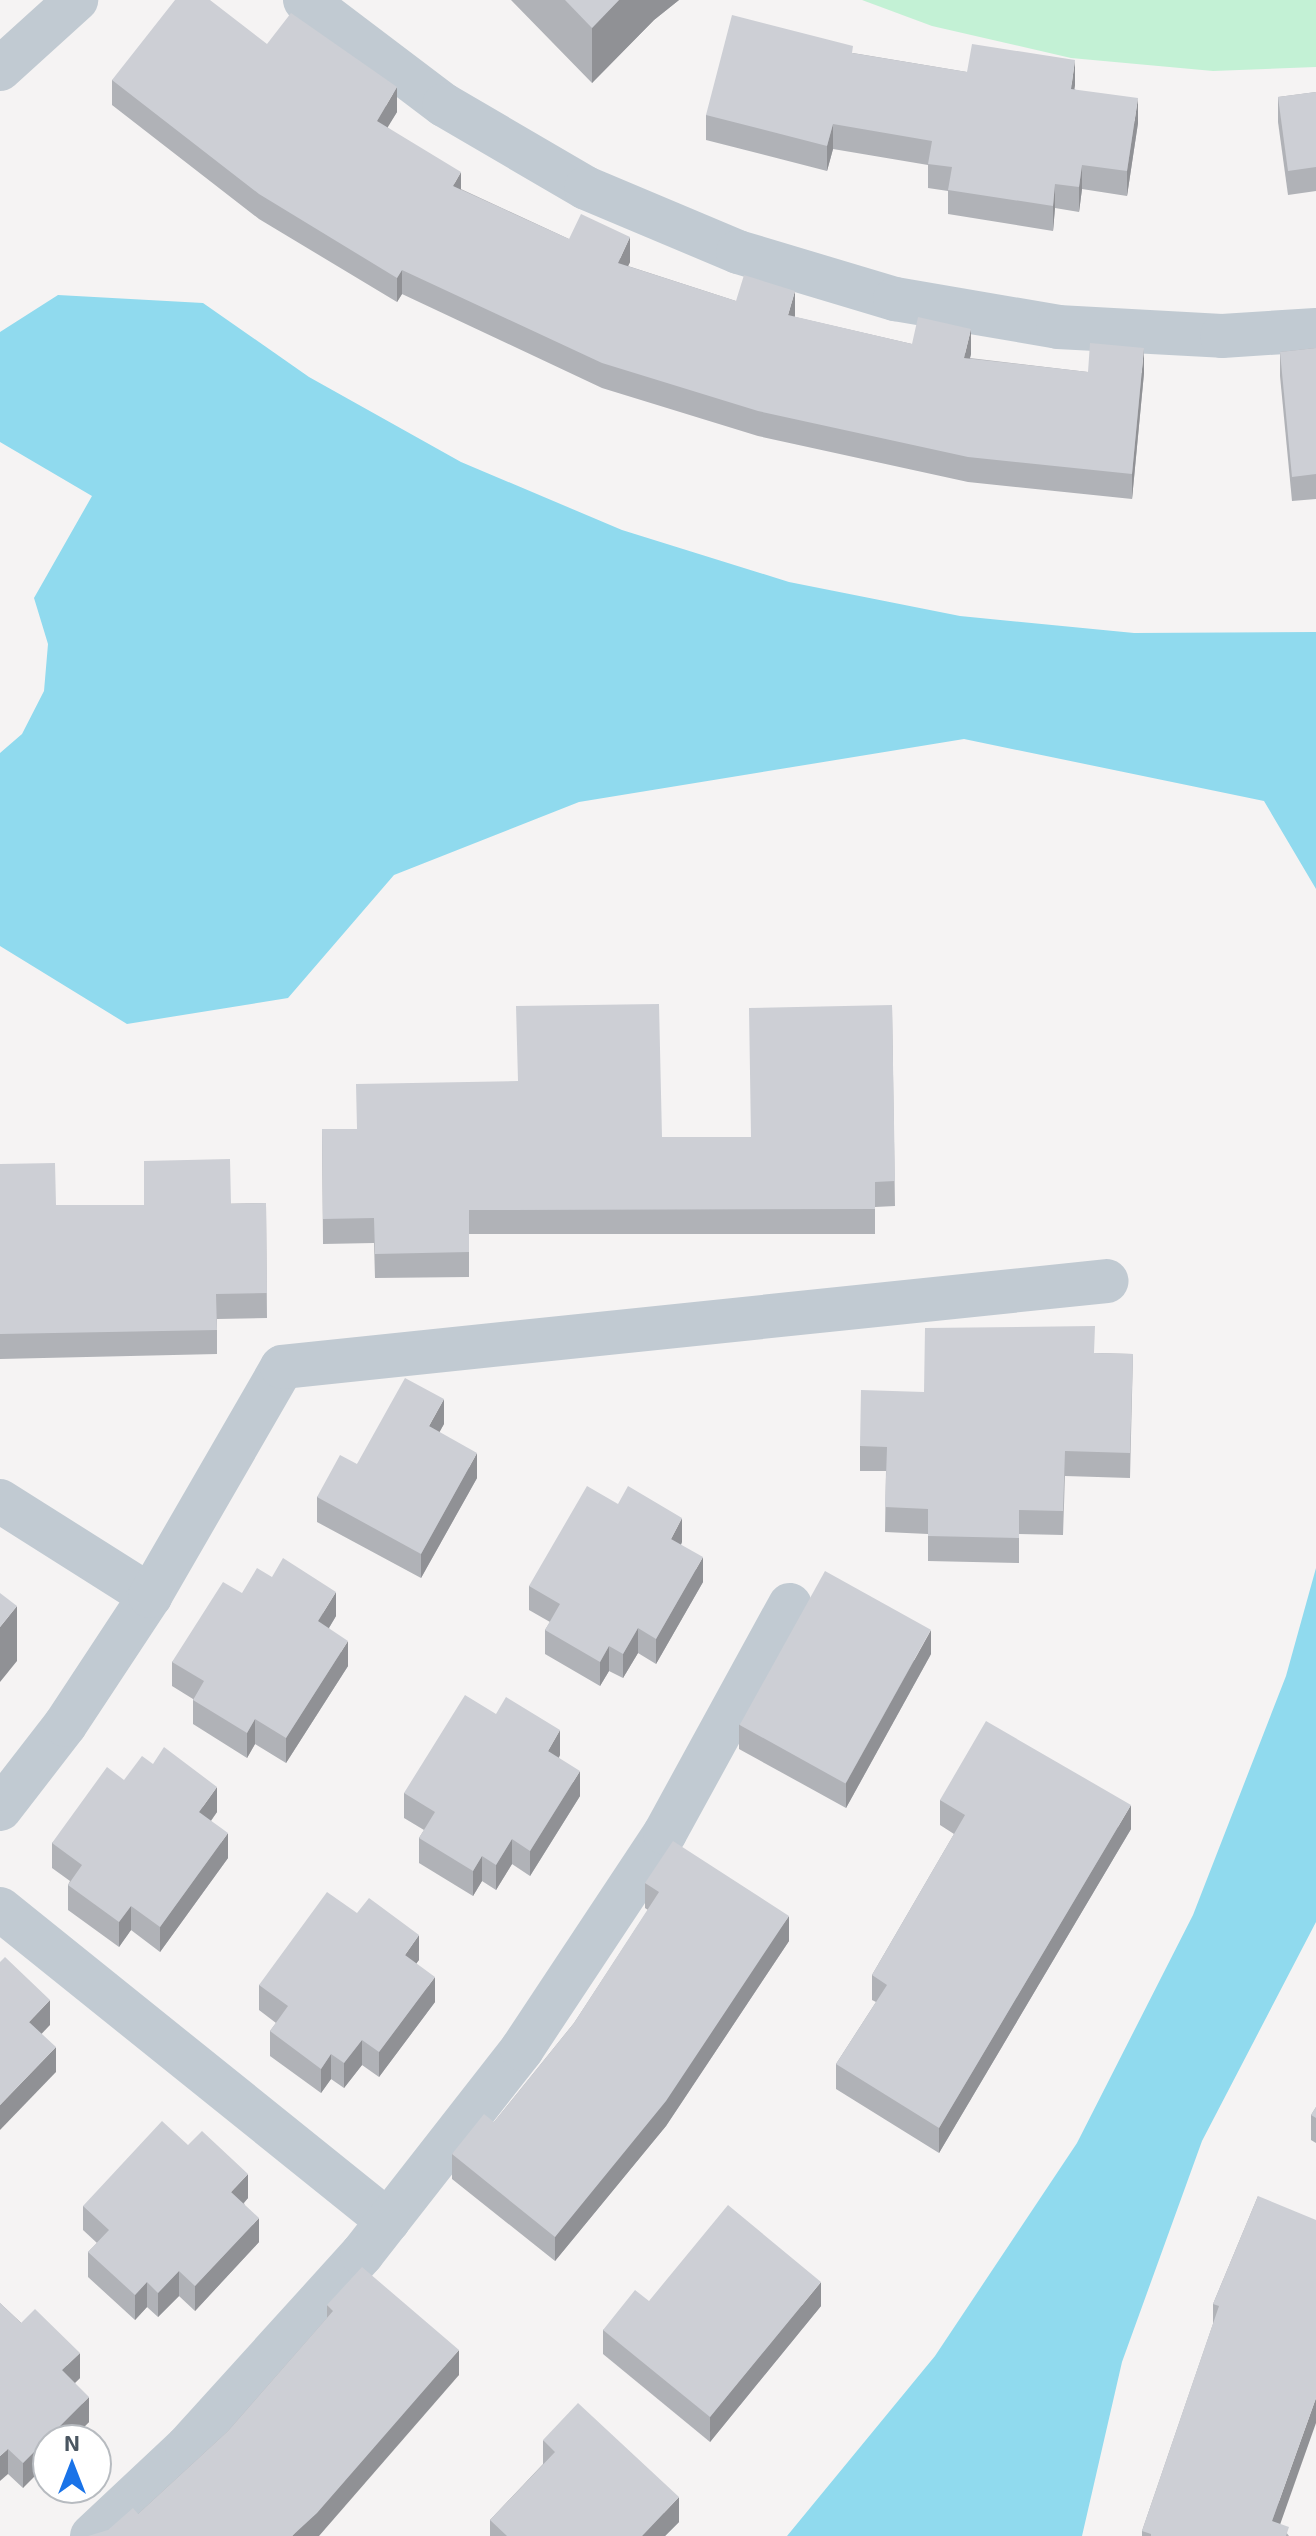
<!DOCTYPE html>
<style>
body{margin:0}
#map{position:relative;width:1316px;height:2536px;overflow:hidden;background:#f5f3f3;font-family:"Exo 2",sans-serif}
div>[style]{position:absolute}
.green>*{inset:0;background:#c3f1d5}
.water>*{inset:0;background:#90daee}
.minor>*{height:44px;margin:-22px;padding:0 22px;transform-origin:22px;border-radius:22px;background:#c1cad2}
.wall>*{inset:0;background:#b0b2b7}
.shaded-wall>*{inset:0;background:#909195}
.building>*{inset:0;background:#cdcfd5;transform-origin:0 0}
span{translate:-50% -50%;white-space:nowrap;text-align:center;line-height:1.15;-webkit-text-stroke:6px #fff;paint-order:stroke}
.north{position:absolute;left:32px;top:2424px;width:80px;height:80px;box-sizing:border-box;background:#fff;border:2px solid #b7bbc0;border-radius:50%;rotate:0deg;font-size:22px;font-weight:700;line-height:32px;text-align:center;color:#4a5661}
.north::after{content:'';display:block;margin:auto;width:28px;height:36px;background:#1a73e8;clip-path:polygon(50% 0,100% 100%,50% 72%,0 100%)}
</style>
<div id="map">
<div class="green">
<div style="clip-path:polygon(862px 0,1316px 0,1316px 67px,1213px 71px,1071px 58px,932px 26px)"></div>
</div>
<div class="water">
<div style="clip-path:polygon(58px 295px,203px 303px,309px 377px,461px 462px,622px 530px,789px 582px,960px 616px,1134px 633px,1316px 632px,1316px 889px,1264px 801px,964px 739px,579px 802px,394px 875px,288px 998px,127px 1024px,0 946px,0 753px,22px 734px,44px 691px,48px 644px,34px 598px,92px 496px,0 442px,0 332px)"></div>
<div style="clip-path:polygon(1316px 1568px,1316px 1922px,1202px 2141px,1122px 2362px,1082px 2536px,787px 2536px,935px 2356px,1077px 2143px,1193px 1915px,1286px 1676px)"></div>
</div>
<div class="minor">
<div style="left:305px;top:0;width:174px;rotate:37.1deg"></div>
<div style="left:444px;top:105px;width:164px;rotate:30.3deg"></div>
<div style="left:586px;top:188px;width:165px;rotate:22.8deg"></div>
<div style="left:738px;top:252px;width:164px;rotate:16.7deg"></div>
<div style="left:895px;top:299px;width:165px;rotate:9.7deg"></div>
<div style="left:1058px;top:327px;width:164px;rotate:3.1deg"></div>
<div style="left:1222px;top:336px;width:94px;rotate:-3.7deg"></div>
<div style="left:0;top:69px;width:103px;rotate:-42.2deg"></div>
<div style="left:0;top:1501px;width:178px;rotate:32.3deg"></div>
<div style="left:0;top:1809px;width:106px;rotate:-52.3deg"></div>
<div style="left:65px;top:1725px;width:154px;rotate:-56.6deg"></div>
<div style="left:150px;top:1596px;width:264px;rotate:-60deg"></div>
<div style="left:282px;top:1367px;width:829px;rotate:-5.95deg"></div>
<div style="left:0;top:1909px;width:498px;rotate:38.8deg"></div>
<div style="left:92px;top:2536px;width:130px;rotate:-43.1deg"></div>
<div style="left:187px;top:2447px;width:261px;rotate:-47.8deg"></div>
<div style="left:362px;top:2254px;width:260px;rotate:-52deg"></div>
<div style="left:522px;top:2049px;width:259px;rotate:-56.5deg"></div>
<div style="left:665px;top:1833px;width:260px;rotate:-61.3deg"></div>
</div>
<div class="wall">
<div style="clip-path:polygon(511px 0,679px 0,654px 20px,592px 83px)"></div>
<div style="clip-path:polygon(267px 44px,397px 112px,387px 127px,461px 189px,569px 239px,630px 262px,628px 266px,736px 301px,795px 317px,912px 344px,971px 354px,970px 358px,1088px 372px,1144px 373px,1132px 499px,968px 482px,758px 436px,602px 388px,402px 294px,397px 302px,259px 219px,112px 105px,112px 80px)"></div>
<div style="clip-path:polygon(853px 53px,967px 72px,1075px 85px,1074px 89px,1138px 123px,1127px 196px,1082px 189px,1079px 212px,1055px 208px,1053px 231px,948px 214px,948px 191px,928px 188px,928px 165px,833px 149px,827px 171px,706px 140px,706px 115px)"></div>
<div style="clip-path:polygon(1316px 92px,1316px 191px,1288px 195px,1278px 122px,1278px 97px)"></div>
<div style="clip-path:polygon(1316px 348px,1316px 499px,1292px 501px,1280px 376px,1280px 352px)"></div>
<div style="clip-path:polygon(892px 1005px,895px 1206px,875px 1207px,875px 1234px,469px 1234px,469px 1277px,375px 1278px,374px 1243px,323px 1244px,322px 1129px,662px 1137px,751px 1137px)"></div>
<div style="clip-path:polygon(0 1164px,56px 1205px,144px 1205px,266px 1203px,267px 1318px,217px 1319px,217px 1354px,0 1359px)"></div>
<div style="clip-path:polygon(1095px 1353px,1133px 1354px,1130px 1478px,1065px 1476px,1063px 1535px,1019px 1534px,1019px 1563px,928px 1561px,928px 1534px,885px 1532px,886px 1471px,860px 1471px,860px 1446px,924px 1392px)"></div>
<div style="clip-path:polygon(444px 1424px,439px 1432px,477px 1478px,421px 1578px,317px 1522px,317px 1497px,357px 1464px)"></div>
<div style="clip-path:polygon(682px 1542px,681px 1545px,703px 1582px,656px 1664px,638px 1653px,623px 1678px,609px 1671px,600px 1686px,545px 1654px,545px 1630px,550px 1622px,529px 1610px,529px 1586px)"></div>
<div style="clip-path:polygon(242px 1593px,336px 1616px,329px 1628px,348px 1666px,286px 1763px,255px 1744px,247px 1758px,193px 1724px,193px 1699px,172px 1686px,172px 1662px)"></div>
<div style="clip-path:polygon(931px 1654px,846px 1808px,739px 1749px,739px 1725px)"></div>
<div style="clip-path:polygon(560px 1755px,559px 1758px,580px 1796px,530px 1876px,512px 1864px,496px 1890px,482px 1881px,473px 1896px,419px 1863px,419px 1838px,424px 1830px,404px 1818px,404px 1793px)"></div>
<div style="clip-path:polygon(124px 1780px,217px 1812px,211px 1821px,228px 1858px,160px 1952px,131px 1930px,119px 1947px,68px 1910px,68px 1885px,70px 1881px,52px 1868px,52px 1843px)"></div>
<div style="clip-path:polygon(940px 1800px,1131px 1829px,939px 2153px,836px 2089px,836px 2064px,876px 2002px,872px 2000px,872px 1975px,954px 1834px,940px 1825px)"></div>
<div style="clip-path:polygon(645px 1883px,789px 1941px,666px 2126px,555px 2261px,452px 2179px,452px 2154px,494px 2122px,574px 2023px,648px 1910px,645px 1908px)"></div>
<div style="clip-path:polygon(419px 1960px,416px 1963px,435px 2002px,379px 2077px,362px 2065px,344px 2088px,331px 2079px,321px 2093px,270px 2056px,270px 2031px,276px 2023px,259px 2010px,259px 1985px)"></div>
<div style="clip-path:polygon(1316px 2107px,1316px 2143px,1311px 2140px,1311px 2115px)"></div>
<div style="clip-path:polygon(1258px 2196px,1280px 2524px,1289px 2536px,1142px 2536px,1142px 2531px,1213px 2324px,1213px 2304px)"></div>
<div style="clip-path:polygon(248px 2198px,244px 2203px,259px 2242px,195px 2311px,179px 2296px,158px 2317px,147px 2307px,135px 2320px,88px 2277px,88px 2252px,97px 2243px,83px 2230px,83px 2206px)"></div>
<div style="clip-path:polygon(649px 2301px,821px 2306px,710px 2442px,603px 2354px,603px 2330px)"></div>
<div style="clip-path:polygon(0 2303px,80px 2378px,75px 2383px,89px 2422px,71px 2440px,48px 2440px,23px 2488px,8px 2474px)"></div>
<div style="clip-path:polygon(327px 2305px,459px 2375px,108px 2530px,138px 2514px,228px 2431px,327px 2318px)"></div>
<div style="clip-path:polygon(543px 2440px,679px 2522px,665px 2536px,490px 2536px,490px 2520px,543px 2464px)"></div>
</div>
<div class="shaded-wall">
<div style="clip-path:polygon(619px 0,679px 0,654px 20px,592px 83px,592px 28px)"></div>
<div style="clip-path:polygon(1075px 60px,1075px 85px,1071px 113px,1071px 89px)"></div>
<div style="clip-path:polygon(397px 87px,397px 112px,377px 145px,377px 121px)"></div>
<div style="clip-path:polygon(1138px 98px,1138px 123px,1127px 196px,1127px 171px)"></div>
<div style="clip-path:polygon(833px 124px,833px 149px,827px 171px,827px 146px)"></div>
<div style="clip-path:polygon(1082px 165px,1082px 189px,1079px 212px,1079px 187px)"></div>
<div style="clip-path:polygon(461px 172px,461px 197px,453px 186px)"></div>
<div style="clip-path:polygon(1055px 184px,1055px 208px,1053px 231px,1053px 206px)"></div>
<div style="clip-path:polygon(630px 237px,630px 262px,618px 288px,618px 263px)"></div>
<div style="clip-path:polygon(402px 270px,402px 294px,397px 302px,397px 278px)"></div>
<div style="clip-path:polygon(795px 291px,795px 316px,788px 340px,788px 315px)"></div>
<div style="clip-path:polygon(971px 329px,971px 354px,964px 382px,964px 358px)"></div>
<div style="clip-path:polygon(1144px 348px,1144px 373px,1132px 499px,1132px 474px)"></div>
<div style="clip-path:polygon(444px 1399px,444px 1424px,429px 1451px,429px 1426px)"></div>
<div style="clip-path:polygon(477px 1453px,477px 1478px,421px 1578px,421px 1554px)"></div>
<div style="clip-path:polygon(682px 1518px,682px 1542px,671px 1564px,671px 1539px)"></div>
<div style="clip-path:polygon(703px 1557px,703px 1582px,656px 1664px,656px 1639px)"></div>
<div style="clip-path:polygon(336px 1592px,336px 1616px,318px 1646px,318px 1621px)"></div>
<div style="clip-path:polygon(17px 1606px,17px 1661px,0 1682px,0 1627px)"></div>
<div style="clip-path:polygon(638px 1628px,638px 1653px,623px 1678px,623px 1654px)"></div>
<div style="clip-path:polygon(931px 1630px,931px 1654px,846px 1808px,846px 1783px)"></div>
<div style="clip-path:polygon(348px 1641px,348px 1666px,286px 1763px,286px 1738px)"></div>
<div style="clip-path:polygon(609px 1646px,609px 1671px,600px 1686px,600px 1662px)"></div>
<div style="clip-path:polygon(255px 1719px,255px 1744px,247px 1758px,247px 1733px)"></div>
<div style="clip-path:polygon(560px 1730px,560px 1755px,548px 1776px,548px 1751px)"></div>
<div style="clip-path:polygon(580px 1771px,580px 1796px,530px 1876px,530px 1851px)"></div>
<div style="clip-path:polygon(217px 1787px,217px 1812px,199px 1837px,199px 1812px)"></div>
<div style="clip-path:polygon(1131px 1805px,1131px 1829px,939px 2153px,939px 2128px)"></div>
<div style="clip-path:polygon(228px 1833px,228px 1858px,160px 1952px,160px 1927px)"></div>
<div style="clip-path:polygon(512px 1839px,512px 1864px,496px 1890px,496px 1865px)"></div>
<div style="clip-path:polygon(482px 1856px,482px 1881px,473px 1896px,473px 1871px)"></div>
<div style="clip-path:polygon(131px 1906px,131px 1930px,119px 1947px,119px 1922px)"></div>
<div style="clip-path:polygon(789px 1916px,789px 1941px,666px 2126px,555px 2261px,555px 2237px)"></div>
<div style="clip-path:polygon(419px 1935px,419px 1960px,405px 1979px,405px 1955px)"></div>
<div style="clip-path:polygon(435px 1977px,435px 2002px,379px 2077px,379px 2052px)"></div>
<div style="clip-path:polygon(50px 2000px,50px 2025px,29px 2047px,29px 2022px)"></div>
<div style="clip-path:polygon(362px 2040px,362px 2065px,344px 2088px,344px 2063px)"></div>
<div style="clip-path:polygon(56px 2047px,56px 2072px,0 2130px,0 2105px)"></div>
<div style="clip-path:polygon(331px 2054px,331px 2079px,321px 2093px,321px 2069px)"></div>
<div style="clip-path:polygon(248px 2174px,248px 2198px,231px 2217px,231px 2192px)"></div>
<div style="clip-path:polygon(259px 2218px,259px 2242px,195px 2311px,195px 2286px)"></div>
<div style="clip-path:polygon(179px 2271px,179px 2296px,158px 2317px,158px 2293px)"></div>
<div style="clip-path:polygon(147px 2282px,147px 2307px,135px 2320px,135px 2295px)"></div>
<div style="clip-path:polygon(821px 2282px,821px 2306px,710px 2442px,710px 2417px)"></div>
<div style="clip-path:polygon(459px 2350px,459px 2375px,319px 2536px,292px 2536px)"></div>
<div style="clip-path:polygon(80px 2353px,80px 2378px,62px 2395px,62px 2370px)"></div>
<div style="clip-path:polygon(89px 2397px,89px 2422px,71px 2440px,48px 2440px,48px 2463px,23px 2488px,23px 2463px)"></div>
<div style="clip-path:polygon(1316px 2398px,1316px 2423px,1276px 2536px,1272px 2521px)"></div>
<div style="clip-path:polygon(8px 2449px,8px 2474px,0 2481px,0 2456px)"></div>
<div style="clip-path:polygon(679px 2497px,679px 2522px,665px 2536px,642px 2536px)"></div>
</div>
<div class="building">
<div style="clip-path:polygon(175px 0,210px 0,267px 44px,291px 13px,397px 87px,377px 121px,461px 172px,453px 186px,569px 239px,581px 214px,630px 237px,618px 263px,736px 301px,744px 275px,795px 291px,788px 315px,912px 344px,918px 317px,971px 329px,964px 358px,1088px 372px,1090px 343px,1144px 348px,1132px 474px,968px 457px,758px 411px,602px 363px,402px 270px,397px 278px,259px 194px,112px 80px)"></div>
<div style="clip-path:polygon(565px 0,619px 0,592px 28px)"></div>
<div style="clip-path:polygon(732px 15px,853px 46px,852px 53px,967px 72px,972px 44px,1075px 60px,1071px 89px,1138px 98px,1127px 171px,1082px 165px,1079px 187px,1055px 184px,1053px 206px,948px 190px,952px 167px,928px 164px,932px 141px,833px 124px,827px 146px,706px 115px)"></div>
<div style="clip-path:polygon(1316px 92px,1316px 167px,1288px 171px,1278px 97px)"></div>
<div style="clip-path:polygon(1316px 348px,1316px 474px,1292px 477px,1280px 352px)"></div>
<div style="clip-path:polygon(659px 1004px,662px 1137px,751px 1137px,749px 1008px,892px 1005px,895px 1181px,875px 1182px,875px 1209px,469px 1210px,469px 1252px,375px 1254px,374px 1218px,323px 1219px,322px 1129px,357px 1129px,356px 1084px,518px 1081px,516px 1006px)"></div>
<div style="clip-path:polygon(230px 1159px,231px 1204px,266px 1203px,267px 1293px,216px 1294px,217px 1330px,0 1334px,0 1164px,55px 1163px,56px 1205px,144px 1205px,144px 1161px)"></div>
<div style="clip-path:polygon(1095px 1326px,1094px 1353px,1133px 1354px,1130px 1453px,1065px 1451px,1063px 1511px,1019px 1510px,1019px 1538px,928px 1536px,928px 1509px,885px 1507px,887px 1447px,860px 1446px,861px 1390px,924px 1392px,925px 1328px)"></div>
<div style="clip-path:polygon(405px 1378px,444px 1399px,429px 1426px,477px 1453px,421px 1554px,317px 1497px,340px 1455px,357px 1464px)"></div>
<div style="clip-path:polygon(587px 1486px,618px 1504px,628px 1486px,682px 1518px,671px 1539px,703px 1557px,656px 1639px,638px 1628px,623px 1654px,609px 1646px,600px 1662px,545px 1630px,560px 1604px,529px 1586px)"></div>
<div style="clip-path:polygon(283px 1558px,336px 1592px,318px 1621px,348px 1641px,286px 1738px,255px 1719px,247px 1733px,193px 1700px,204px 1681px,172px 1662px,223px 1582px,242px 1593px,257px 1568px,272px 1577px)"></div>
<div style="left:825px;top:1571px;width:121px;height:176px;rotate:29deg"></div>
<div style="clip-path:polygon(0 1593px,17px 1606px,0 1627px)"></div>
<div style="clip-path:polygon(465px 1695px,496px 1714px,506px 1697px,560px 1730px,548px 1751px,580px 1771px,530px 1851px,512px 1839px,496px 1865px,482px 1856px,473px 1871px,419px 1838px,435px 1812px,404px 1793px)"></div>
<div style="clip-path:polygon(986px 1721px,1131px 1805px,939px 2128px,836px 2064px,887px 1985px,872px 1975px,965px 1815px,940px 1800px)"></div>
<div style="clip-path:polygon(164px 1747px,217px 1787px,199px 1812px,228px 1833px,160px 1927px,131px 1906px,119px 1922px,68px 1885px,82px 1865px,52px 1843px,107px 1767px,124px 1780px,142px 1756px,153px 1764px)"></div>
<div style="clip-path:polygon(673px 1841px,789px 1916px,666px 2101px,555px 2237px,452px 2154px,484px 2114px,494px 2122px,574px 2023px,659px 1892px,645px 1883px)"></div>
<div style="clip-path:polygon(327px 1892px,357px 1913px,369px 1898px,419px 1935px,405px 1955px,435px 1977px,379px 2052px,362px 2040px,344px 2063px,331px 2054px,321px 2069px,270px 2031px,288px 2006px,259px 1985px)"></div>
<div style="clip-path:polygon(5px 1957px,50px 2000px,29px 2022px,56px 2047px,0 2105px,0 1962px)"></div>
<div style="clip-path:polygon(1316px 2107px,1316px 2118px,1311px 2115px)"></div>
<div style="clip-path:polygon(162px 2121px,188px 2145px,202px 2131px,248px 2174px,231px 2192px,259px 2218px,195px 2286px,179px 2271px,158px 2293px,147px 2282px,135px 2295px,88px 2252px,109px 2230px,83px 2206px)"></div>
<div style="clip-path:polygon(1258px 2196px,1316px 2220px,1316px 2398px,1272px 2521px,1289px 2527px,1286px 2536px,1151px 2536px,1151px 2534px,1142px 2531px,1219px 2306px,1213px 2304px)"></div>
<div style="clip-path:polygon(728px 2205px,821px 2282px,710px 2417px,603px 2330px,635px 2290px,649px 2301px)"></div>
<div style="clip-path:polygon(362px 2267px,459px 2350px,317px 2513px,292px 2536px,88px 2536px,108px 2530px,133px 2508px,138px 2514px,228px 2431px,333px 2311px,327px 2305px)"></div>
<div style="clip-path:polygon(0 2303px,21px 2323px,35px 2309px,80px 2353px,62px 2370px,89px 2397px,23px 2463px,8px 2449px,0 2456px)"></div>
<div style="clip-path:polygon(578px 2403px,679px 2497px,642px 2536px,507px 2536px,490px 2520px,555px 2452px,543px 2440px)"></div>
</div>
<div class="north">N</div>
</div>
